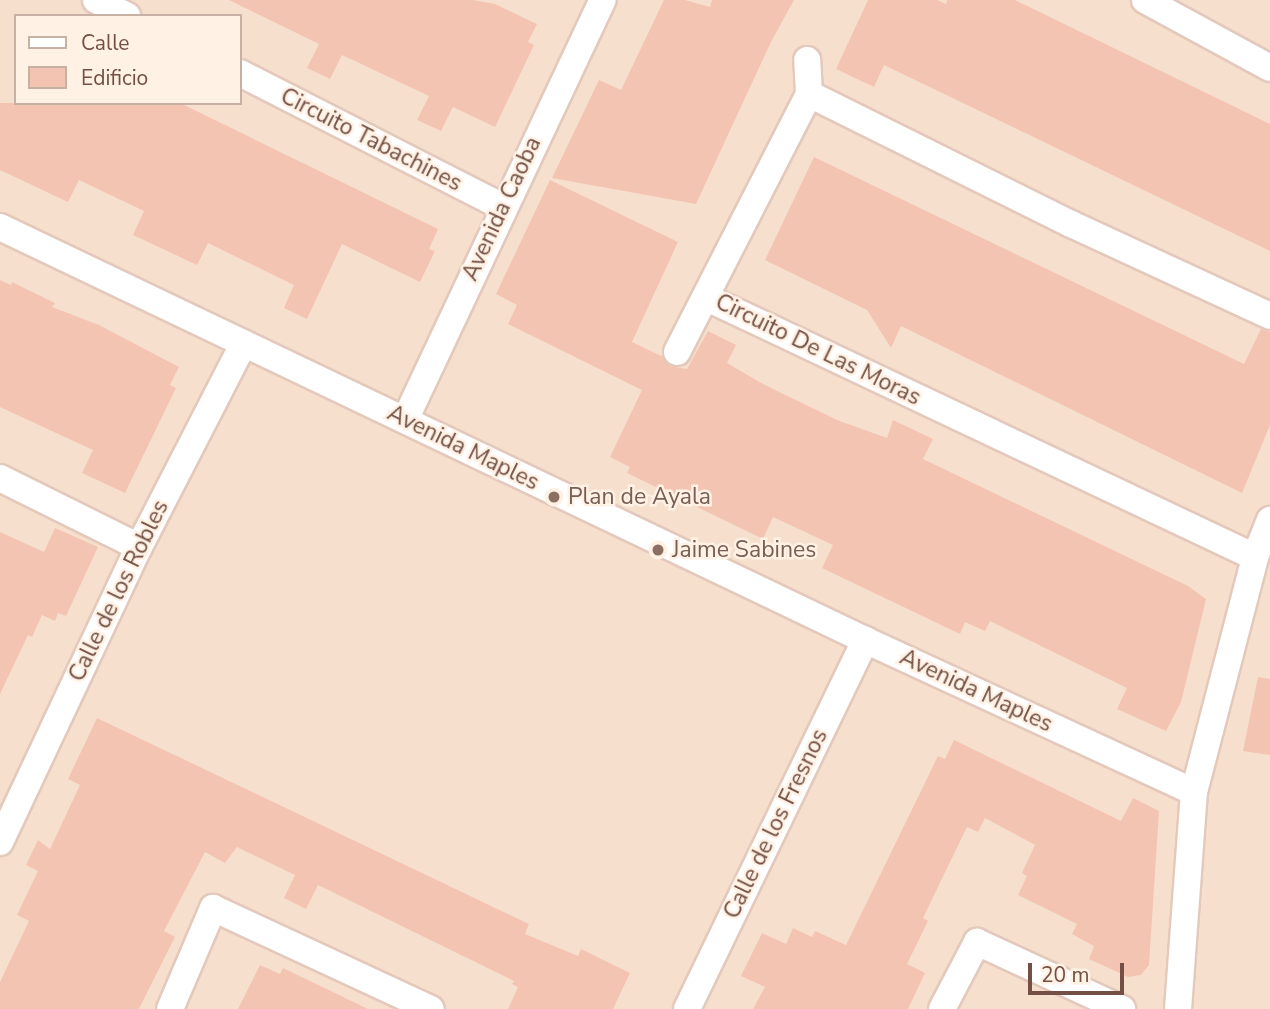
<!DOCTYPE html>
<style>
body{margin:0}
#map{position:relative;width:1270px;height:1009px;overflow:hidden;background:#fdecdd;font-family:"Nunito Sans",sans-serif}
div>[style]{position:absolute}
.residential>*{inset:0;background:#f7dfce}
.building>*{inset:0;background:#f4c4b3}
.roads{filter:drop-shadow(2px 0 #e3c9bc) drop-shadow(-2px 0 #e3c9bc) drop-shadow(0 2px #e3c9bc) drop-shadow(0 -2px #e3c9bc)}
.minor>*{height:26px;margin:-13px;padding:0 13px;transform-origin:13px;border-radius:13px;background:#fff}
.dots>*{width:19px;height:19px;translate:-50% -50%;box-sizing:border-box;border:4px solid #fff1e4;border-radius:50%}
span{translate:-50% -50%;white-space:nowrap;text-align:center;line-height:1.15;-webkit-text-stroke:5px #fff1e4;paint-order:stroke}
.street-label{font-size:23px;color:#734f45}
.education-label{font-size:23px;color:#785e54}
.left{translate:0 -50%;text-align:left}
.legend{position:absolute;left:14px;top:14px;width:228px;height:91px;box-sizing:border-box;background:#fff1e4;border:2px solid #c7b0a4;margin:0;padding:9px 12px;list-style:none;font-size:21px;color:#734f45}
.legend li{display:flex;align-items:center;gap:14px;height:35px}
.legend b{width:35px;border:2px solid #c7b0a4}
.scale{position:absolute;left:1028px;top:963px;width:96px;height:32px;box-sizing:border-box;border:4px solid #734f45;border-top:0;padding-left:9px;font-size:21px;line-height:24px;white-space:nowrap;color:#734f45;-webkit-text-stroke:5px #fff1e4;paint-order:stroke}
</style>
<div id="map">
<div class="residential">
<div style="clip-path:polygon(evenodd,0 0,1270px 0,1270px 1009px,0 1009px,0 0,16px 16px,240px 16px,240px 103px,16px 103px,16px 16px)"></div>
</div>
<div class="building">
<div style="clip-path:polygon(229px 0,473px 0,495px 4px,537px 24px,528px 42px,534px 45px,495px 127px,453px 107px,441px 131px,417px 120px,429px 96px,342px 55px,330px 79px,307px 68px,319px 44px)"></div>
<div style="clip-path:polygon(664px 0,685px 0,710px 7px,712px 0,794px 0,771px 42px,696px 204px,552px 178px,599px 80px,621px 90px)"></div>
<div style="clip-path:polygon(868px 0,937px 0,946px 4px,947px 0,1015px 0,1270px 124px,1270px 251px,884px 65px,874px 87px,836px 69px)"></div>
<div style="clip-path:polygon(0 103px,180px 103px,438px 229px,429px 249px,435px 251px,420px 282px,342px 244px,307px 319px,284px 308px,294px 285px,208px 243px,197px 265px,133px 235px,144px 211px,79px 180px,68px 202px,0 170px)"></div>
<div style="clip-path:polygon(814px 157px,1244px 364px,1261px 329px,1270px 332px,1270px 425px,1242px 493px,901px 326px,891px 348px,867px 310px,765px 260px)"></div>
<div style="clip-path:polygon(550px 180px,678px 242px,632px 342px,663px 357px,670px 366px,687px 369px,708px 331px,736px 345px,727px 363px,765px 385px,837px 420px,887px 438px,893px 420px,933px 439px,923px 459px,1188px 586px,1206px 599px,1181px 702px,1166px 731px,1117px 709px,1127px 688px,990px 621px,985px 631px,965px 622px,960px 634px,822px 568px,833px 545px,773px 517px,763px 539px,627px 473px,630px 467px,610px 457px,642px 390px,508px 324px,517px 305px,496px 294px)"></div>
<div style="clip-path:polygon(0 280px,11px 285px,12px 282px,55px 303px,52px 307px,99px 325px,179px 367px,170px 385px,176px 388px,125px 493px,82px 473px,93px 450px,0 407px)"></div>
<div style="clip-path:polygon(55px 528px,98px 547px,66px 616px,58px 613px,55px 621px,42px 615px,32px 637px,28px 635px,0 694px,0 532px,44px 552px)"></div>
<div style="clip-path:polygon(1258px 677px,1270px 679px,1270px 755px,1243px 751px)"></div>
<div style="clip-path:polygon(97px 718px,529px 924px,525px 934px,578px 956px,581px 949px,630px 973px,613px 1009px,508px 1009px,518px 987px,512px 984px,514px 981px,318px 885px,306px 909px,284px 898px,295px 875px,237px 847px,225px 863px,205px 852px,164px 931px,175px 937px,139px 1009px,0 1009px,0 982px,29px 921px,17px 915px,38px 871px,26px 865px,38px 840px,50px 849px,80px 785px,68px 779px)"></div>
<div style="clip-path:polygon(954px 740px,1121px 821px,1133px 798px,1159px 811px,1149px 965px,1141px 975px,1128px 977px,1089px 959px,1094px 946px,1072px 934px,1077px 924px,1018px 895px,1027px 876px,1022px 873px,1035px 845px,985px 818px,978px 832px,967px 827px,923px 918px,928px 921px,907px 964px,925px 973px,908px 1009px,753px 1009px,765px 987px,741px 976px,762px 933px,786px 944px,793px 928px,812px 937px,815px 931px,846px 945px,938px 756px,945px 759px)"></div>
<div style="clip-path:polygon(260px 965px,280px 974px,283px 968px,368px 1009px,238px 1009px)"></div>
</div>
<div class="roads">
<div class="minor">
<div style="left:96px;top:0;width:35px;rotate:27deg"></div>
<div style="left:1145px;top:0;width:142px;rotate:28.5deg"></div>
<div style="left:240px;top:73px;width:295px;rotate:27deg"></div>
<div style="left:809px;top:94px;width:292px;rotate:26.4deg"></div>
<div style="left:1071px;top:224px;width:219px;rotate:24.8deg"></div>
<div style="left:0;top:227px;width:959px;rotate:25.52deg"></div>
<div style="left:865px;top:640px;width:362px;rotate:24.8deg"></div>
<div style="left:707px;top:298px;width:606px;rotate:25.3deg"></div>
<div style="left:677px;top:352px;width:290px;rotate:-62.9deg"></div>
<div style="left:809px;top:94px;width:34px;rotate:-93deg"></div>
<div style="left:405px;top:420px;width:464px;rotate:-64.8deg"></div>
<div style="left:0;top:478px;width:155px;rotate:26.4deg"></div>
<div style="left:0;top:842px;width:326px;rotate:-64.8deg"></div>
<div style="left:139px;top:547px;width:229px;rotate:-62.8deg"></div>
<div style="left:170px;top:1009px;width:110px;rotate:-66.9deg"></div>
<div style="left:213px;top:908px;width:240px;rotate:24.9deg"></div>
<div style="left:687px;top:1009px;width:410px;rotate:-64.2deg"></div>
<div style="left:942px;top:1009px;width:76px;rotate:-62.4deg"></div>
<div style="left:977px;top:942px;width:160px;rotate:24.8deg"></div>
<div style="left:1178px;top:1009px;width:218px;rotate:-85.8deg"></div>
<div style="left:1194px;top:792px;width:243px;rotate:-75.4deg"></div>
<div style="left:1255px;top:557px;width:40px;rotate:-68deg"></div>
</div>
</div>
<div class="dots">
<div style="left:554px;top:497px;background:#8d6e63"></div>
<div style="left:658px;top:550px;background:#8d6e63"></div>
</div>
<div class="street-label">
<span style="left:371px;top:140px;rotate:27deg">Circuito Tabachines</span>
<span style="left:502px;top:209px;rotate:-65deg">Avenida Caoba</span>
<span style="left:818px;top:350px;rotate:26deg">Circuito De Las Moras</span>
<span style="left:463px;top:448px;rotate:26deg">Avenida Maples</span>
<span style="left:119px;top:591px;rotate:-64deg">Calle de los Robles</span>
<span style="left:976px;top:691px;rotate:25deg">Avenida Maples</span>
<span style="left:776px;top:824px;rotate:-64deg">Calle de los Fresnos</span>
</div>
<div class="education-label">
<span class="left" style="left:568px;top:497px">Plan de Ayala</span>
<span class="left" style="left:672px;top:550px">Jaime Sabines</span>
</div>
<ul class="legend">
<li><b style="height:9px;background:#fff"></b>Calle</li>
<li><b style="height:19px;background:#f4c4b3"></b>Edificio</li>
</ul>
<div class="scale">20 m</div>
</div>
